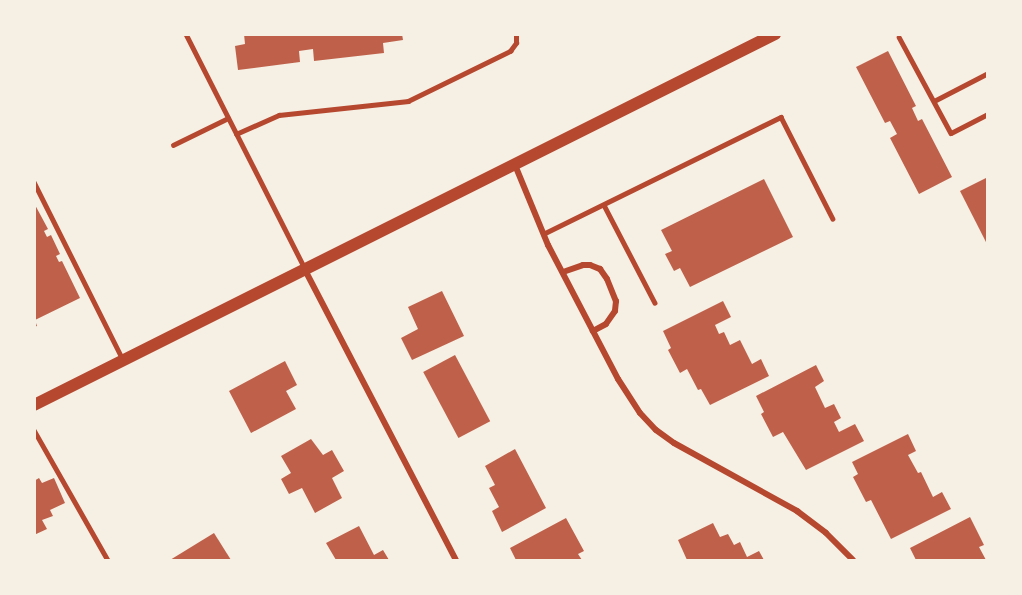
<!DOCTYPE html>
<style>
body{margin:0}
#map{position:relative;width:1022px;height:595px;overflow:hidden;background:#f6efe4;font-family:Cabin,sans-serif}
div>[style]{position:absolute}
.building>*{inset:0;background:#bf614a;transform-origin:0 0}
.service>*{height:4.5px;margin:-2.25px;padding:0 2.25px;transform-origin:2.25px;border-radius:2.25px;background:#b5482f}
.minor>*{height:6px;margin:-3px;padding:0 3px;transform-origin:3px;border-radius:3px;background:#b5482f}
.secondary>*{height:12px;margin:-6px;padding:0 6px;transform-origin:6px;border-radius:6px;background:#b5482f}
span{translate:-50% -50%;white-space:nowrap;text-align:center;line-height:1.15;-webkit-text-stroke:5px #f6efe4;paint-order:stroke}
.frame{position:absolute;inset:0;border:36px solid #f6efe4;pointer-events:none}
</style>
<div id="map">
<div class="building">
<div style="clip-path:polygon(244px 34px,402px 34px,403px 40px,383px 43px,384px 53px,314px 61px,313px 49px,299px 51px,300px 62px,238px 70px,235px 46px,245px 44px)"></div>
<div style="clip-path:polygon(888px 51px,916px 106px,912px 108px,918px 121px,922px 119px,952px 177px,919px 194px,890px 138px,897px 134px,890px 121px,885px 123px,856px 67px)"></div>
<div style="clip-path:polygon(988px 177px,988px 246px,960px 191px)"></div>
<div style="clip-path:polygon(764px 179px,793px 237px,690px 287px,680px 268px,674px 271px,665px 254px,672px 251px,661px 230px)"></div>
<div style="clip-path:polygon(34px 203px,48px 229px,44px 231px,47px 237px,51px 235px,60px 254px,56px 256px,59px 262px,62px 261px,80px 298px,35px 320px,37px 326px,34px 327px)"></div>
<div style="clip-path:polygon(442px 291px,464px 336px,412px 360px,401px 338px,418px 329px,408px 307px)"></div>
<div style="clip-path:polygon(723px 301px,731px 317px,715px 325px,719px 334px,724px 332px,730px 345px,740px 340px,752px 364px,761px 359px,769px 376px,710px 405px,701px 389px,698px 390px,687px 369px,680px 373px,668px 350px,671px 348px,663px 331px)"></div>
<div style="left:455px;top:355px;width:75px;height:36px;rotate:62deg"></div>
<div style="clip-path:polygon(285px 361px,297px 385px,286px 391px,296px 409px,251px 433px,229px 391px)"></div>
<div style="clip-path:polygon(816px 365px,824px 381px,815px 387px,825px 408px,834px 404px,841px 418px,834px 422px,839px 432px,855px 424px,864px 441px,806px 470px,783px 432px,773px 437px,761px 414px,764px 412px,756px 396px)"></div>
<div style="clip-path:polygon(908px 434px,916px 451px,908px 455px,918px 473px,921px 472px,933px 497px,942px 492px,951px 509px,891px 539px,871px 500px,866px 502px,853px 477px,858px 474px,852px 462px)"></div>
<div style="clip-path:polygon(311px 439px,323px 455px,332px 450px,344px 471px,332px 478px,342px 498px,315px 513px,302px 488px,289px 494px,281px 479px,291px 473px,281px 456px)"></div>
<div style="clip-path:polygon(515px 449px,546px 508px,502px 532px,492px 511px,499px 507px,489px 488px,495px 485px,485px 466px)"></div>
<div style="clip-path:polygon(39px 478px,42px 483px,54px 478px,65px 503px,50px 510px,53px 516px,42px 520px,47px 529px,34px 535px,34px 481px)"></div>
<div style="clip-path:polygon(970px 517px,984px 545px,979px 547px,986px 560px,916px 560px,910px 548px)"></div>
<div style="clip-path:polygon(566px 518px,584px 551px,578px 554px,582px 560px,516px 560px,510px 548px)"></div>
<div style="clip-path:polygon(713px 523px,720px 537px,728px 534px,734px 545px,740px 542px,747px 557px,759px 551px,764px 560px,687px 560px,678px 540px)"></div>
<div style="clip-path:polygon(359px 526px,374px 555px,383px 550px,389px 560px,336px 560px,326px 543px)"></div>
<div style="clip-path:polygon(214px 533px,231px 560px,170px 560px)"></div>
</div>
<div class="service">
<div style="left:186px;top:34px;width:261px;rotate:63.1deg"></div>
<div style="left:899px;top:37px;width:109px;rotate:61.6deg"></div>
<div style="left:951px;top:133px;width:42px;rotate:-27.2deg"></div>
<div style="left:934px;top:101px;width:61px;rotate:-27.4deg"></div>
<div style="left:236px;top:134px;width:47px;rotate:-23.8deg"></div>
<div style="left:279px;top:115px;width:130px;rotate:-6.2deg"></div>
<div style="left:408px;top:101px;width:114px;rotate:-26.1deg"></div>
<div style="left:510px;top:51px;width:10px;rotate:-53deg"></div>
<div style="left:516px;top:43px;width:9px;rotate:-90deg"></div>
<div style="left:173px;top:145px;width:61px;rotate:-26.1deg"></div>
<div style="left:34px;top:182px;width:199px;rotate:63.4deg"></div>
<div style="left:604px;top:205px;width:110px;rotate:62.5deg"></div>
<div style="left:543px;top:234px;width:265px;rotate:-26.2deg"></div>
<div style="left:781px;top:117px;width:114px;rotate:63deg"></div>
<div style="left:34px;top:430px;width:150px;rotate:60.4deg"></div>
</div>
<div class="minor">
<div style="left:515px;top:165px;width:87px;rotate:67.6deg"></div>
<div style="left:548px;top:245px;width:151px;rotate:62.4deg"></div>
<div style="left:618px;top:379px;width:40px;rotate:57.1deg"></div>
<div style="left:640px;top:413px;width:23px;rotate:47deg"></div>
<div style="left:656px;top:430px;width:22px;rotate:36deg"></div>
<div style="left:674px;top:443px;width:141px;rotate:28.9deg"></div>
<div style="left:797px;top:511px;width:36px;rotate:37deg"></div>
<div style="left:826px;top:533px;width:38px;rotate:45deg"></div>
<div style="left:305px;top:270px;width:327px;rotate:62.5deg"></div>
<div style="left:563px;top:272px;width:21px;rotate:-19deg"></div>
<div style="left:583px;top:265px;width:7px"></div>
<div style="left:590px;top:265px;width:11px;rotate:22deg"></div>
<div style="left:600px;top:269px;width:12px;rotate:55deg"></div>
<div style="left:607px;top:279px;width:24px;rotate:68deg"></div>
<div style="left:616px;top:301px;width:10px;rotate:96deg"></div>
<div style="left:615px;top:311px;width:16px;rotate:125deg"></div>
<div style="left:606px;top:324px;width:15px;rotate:152deg"></div>
</div>
<div class="secondary">
<div style="left:34px;top:405px;width:829px;rotate:-26.6deg"></div>
</div>
<div class="frame"></div>
</div>
